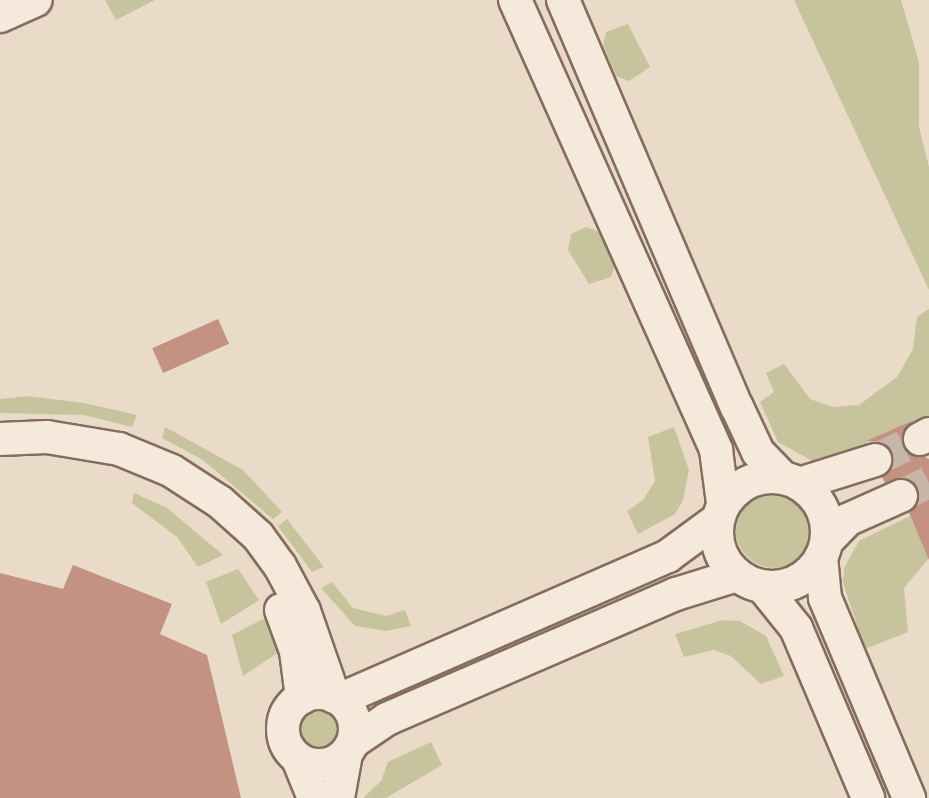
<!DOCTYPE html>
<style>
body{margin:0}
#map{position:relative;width:929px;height:798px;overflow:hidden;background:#eadac8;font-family:Spectral,serif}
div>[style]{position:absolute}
.green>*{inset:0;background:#c7c49d}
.round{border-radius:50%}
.building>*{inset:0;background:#c49282;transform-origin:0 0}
.street-tunnel>*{height:32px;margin-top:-16px;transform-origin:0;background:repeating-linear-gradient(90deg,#c6b6a7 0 32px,transparent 0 48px)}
.roads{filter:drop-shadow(2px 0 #846c5f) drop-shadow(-2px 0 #846c5f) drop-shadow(0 2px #846c5f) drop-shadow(0 -2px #846c5f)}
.street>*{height:32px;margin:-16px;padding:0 16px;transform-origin:16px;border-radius:16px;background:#f5e9db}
.street>.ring{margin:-16px;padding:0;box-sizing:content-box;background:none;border:32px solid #f5e9db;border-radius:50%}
span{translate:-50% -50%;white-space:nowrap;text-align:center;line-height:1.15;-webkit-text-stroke:5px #f2e5d7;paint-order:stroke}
</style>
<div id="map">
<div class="green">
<div style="clip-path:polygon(105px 0,155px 0,116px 20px)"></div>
<div style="clip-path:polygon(794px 0,901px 0,919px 62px,919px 127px,929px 167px,929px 290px)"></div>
<div style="clip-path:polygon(628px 24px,650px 67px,629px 81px,616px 76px,603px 45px,606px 32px)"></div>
<div style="clip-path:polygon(586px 227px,602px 233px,616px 263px,611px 277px,589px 284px,568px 250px,571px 234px)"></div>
<div style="clip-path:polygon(929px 309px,929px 418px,867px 441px,870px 451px,816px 463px,778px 442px,760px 402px,774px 392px,766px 373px,784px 364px,810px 399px,833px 407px,859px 405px,897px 377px,913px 349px,917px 317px)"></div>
<div style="clip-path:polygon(27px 396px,84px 403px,137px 415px,132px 427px,84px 415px,0 413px,0 399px)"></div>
<div style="clip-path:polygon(165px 427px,243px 470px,282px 512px,273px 519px,203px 460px,162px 438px)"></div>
<div style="clip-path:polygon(674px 427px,689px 470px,683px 500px,675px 514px,638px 534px,627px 511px,643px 500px,655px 481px,648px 437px)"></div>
<div class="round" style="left:735px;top:488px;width:80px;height:80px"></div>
<div style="clip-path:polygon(134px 493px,167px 508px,223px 555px,198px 567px,177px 537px,132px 503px)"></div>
<div style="clip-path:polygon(910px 516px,929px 558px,904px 588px,908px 632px,865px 649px,843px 583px,844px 568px,859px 541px)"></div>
<div style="clip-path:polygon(287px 519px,324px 567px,312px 572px,278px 526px)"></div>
<div style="clip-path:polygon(238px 569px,259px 600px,221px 624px,206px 582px)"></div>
<div style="clip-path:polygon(332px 582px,353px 608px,386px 616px,405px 610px,411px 626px,386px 631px,355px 626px,321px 588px)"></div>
<div style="clip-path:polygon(269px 616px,282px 650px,243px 676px,232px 635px)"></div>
<div style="clip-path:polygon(723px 620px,740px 621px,766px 636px,784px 676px,761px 684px,731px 656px,713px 650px,684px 657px,675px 634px)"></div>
<div class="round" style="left:300px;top:708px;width:46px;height:46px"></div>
<div style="clip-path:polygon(431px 742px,442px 765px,386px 798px,363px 798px,381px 781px,388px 762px)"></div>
</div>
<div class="building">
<div style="left:218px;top:319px;width:27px;height:72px;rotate:66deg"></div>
<div style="clip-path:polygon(912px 421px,904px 430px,904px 447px,929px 459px,929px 560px,909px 513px,919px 499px,917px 488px,904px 478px,885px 483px,882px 477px,893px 465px,892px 454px,880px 442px,866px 441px)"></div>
<div style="clip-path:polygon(73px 565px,172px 604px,160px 634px,207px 655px,241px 798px,0 798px,0 573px,63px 589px)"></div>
</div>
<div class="street-tunnel">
<div style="left:875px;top:460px;width:50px;rotate:-25deg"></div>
<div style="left:901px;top:496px;width:31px;rotate:-27deg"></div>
</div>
<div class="roads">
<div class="street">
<div style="left:515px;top:0;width:493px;rotate:65.9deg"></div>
<div style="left:716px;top:450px;width:53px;rotate:82.5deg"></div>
<div style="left:563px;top:0;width:443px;rotate:66.9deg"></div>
<div style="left:737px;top:407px;width:50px;rotate:65deg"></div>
<div style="left:758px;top:452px;width:36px;rotate:46deg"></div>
<div style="left:0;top:16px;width:39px;rotate:-24deg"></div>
<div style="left:0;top:439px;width:47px;rotate:-2.4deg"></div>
<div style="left:47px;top:437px;width:73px;rotate:9.5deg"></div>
<div style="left:119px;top:449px;width:57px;rotate:22.5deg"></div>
<div style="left:172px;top:471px;width:57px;rotate:32.9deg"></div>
<div style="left:220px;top:502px;width:51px;rotate:41.8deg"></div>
<div style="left:258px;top:536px;width:37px;rotate:54deg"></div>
<div style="left:280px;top:566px;width:51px;rotate:61.9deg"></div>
<div style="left:304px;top:611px;width:91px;rotate:70.8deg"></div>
<div style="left:920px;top:439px;width:10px;rotate:-29deg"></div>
<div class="ring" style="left:717px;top:477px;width:78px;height:78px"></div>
<div style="left:799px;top:484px;width:80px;rotate:-17.5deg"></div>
<div style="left:827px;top:541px;width:29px;rotate:-46deg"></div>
<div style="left:847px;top:520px;width:59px;rotate:-24deg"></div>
<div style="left:821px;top:557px;width:41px;rotate:84.4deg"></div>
<div style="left:825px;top:598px;width:217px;rotate:67.2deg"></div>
<div style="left:763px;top:587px;width:53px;rotate:51.2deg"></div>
<div style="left:796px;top:628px;width:185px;rotate:67deg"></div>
<div style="left:281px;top:610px;width:44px;rotate:69.9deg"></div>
<div style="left:296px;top:651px;width:47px;rotate:82.7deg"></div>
<div class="ring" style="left:283px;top:693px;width:40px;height:40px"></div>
<div style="left:341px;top:699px;width:357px;rotate:-23.6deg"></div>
<div style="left:668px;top:556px;width:61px;rotate:-36.3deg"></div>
<div style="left:353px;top:742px;width:41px;rotate:-34.1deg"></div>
<div style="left:387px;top:719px;width:315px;rotate:-23.4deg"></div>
<div style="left:676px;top:594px;width:64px;rotate:-17.3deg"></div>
<div style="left:298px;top:759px;width:42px;rotate:67.7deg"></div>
<div style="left:338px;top:798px;width:45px;rotate:-79.7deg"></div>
</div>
</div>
</div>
